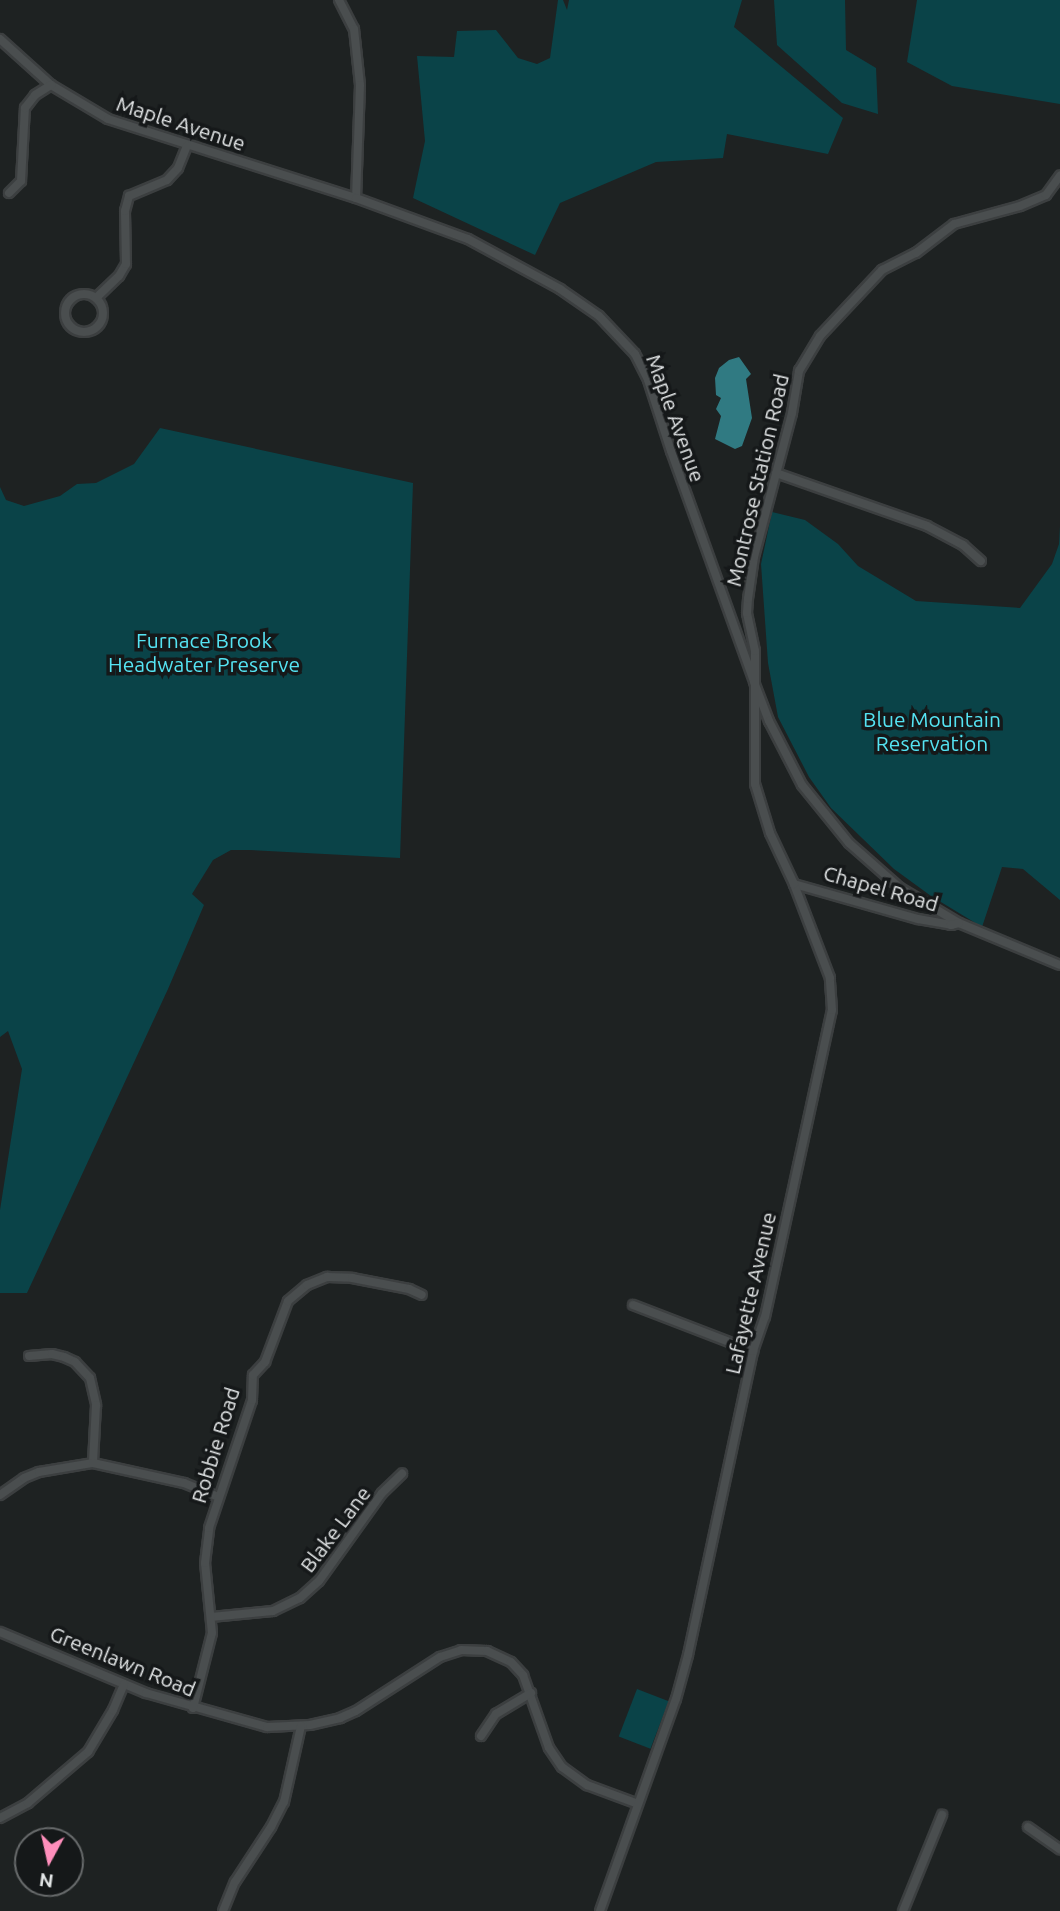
<!DOCTYPE html>
<style>
body{margin:0}
#map{position:relative;width:1060px;height:1911px;overflow:hidden;background:#1e2222;font-family:Ubuntu,sans-serif}
div>[style]{position:absolute}
.green>*{inset:0;background:#0a4348;transform-origin:0 0}
.water>*{inset:0;background:#307a82}
.roads{filter:drop-shadow(2px 0 #3c3f40) drop-shadow(-2px 0 #3c3f40) drop-shadow(0 2px #3c3f40) drop-shadow(0 -2px #3c3f40)}
.minor>*{height:8px;margin:-4px;padding:0 4px;transform-origin:4px;border-radius:4px;background:#4a4e4f}
.minor>.ring{margin:-4px;padding:0;box-sizing:content-box;background:none;border:8px solid #4a4e4f;border-radius:50%}
span{translate:-50% -50%;white-space:nowrap;text-align:center;line-height:1.15;-webkit-text-stroke:7px #151819;paint-order:stroke}
.street-label{font-size:21px;color:#e2e5e6}
.park-label{font-size:21px;color:#55e4f3}
.north{position:absolute;left:14px;top:1827px;width:70px;height:70px;box-sizing:border-box;background:#151819;border:2px solid #676a6b;border-radius:50%;rotate:188deg;font-size:19px;font-weight:700;line-height:28px;text-align:center;color:#e2e5e6}
.north::after{content:'';display:block;margin:auto;width:24px;height:32px;background:#fe8ebb;clip-path:polygon(50% 0,100% 100%,50% 72%,0 100%)}
</style>
<div id="map">
<div class="green">
<div style="clip-path:polygon(558px 0,563px 0,567px 10px,569px 0,742px 0,734px 27px,843px 118px,828px 154px,727px 134px,723px 158px,656px 162px,560px 203px,535px 255px,413px 198px,425px 141px,417px 56px,454px 57px,457px 31px,496px 30px,518px 58px,537px 64px,550px 58px)"></div>
<div style="clip-path:polygon(774px 0,845px 0,846px 50px,876px 68px,878px 114px,842px 103px,777px 45px)"></div>
<div style="clip-path:polygon(917px 0,1060px 0,1060px 104px,952px 86px,907px 62px)"></div>
<div style="clip-path:polygon(160px 428px,413px 483px,400px 858px,249px 850px,231px 850px,213px 860px,192px 894px,204px 905px,168px 989px,27px 1293px,0 1293px,0 1210px,22px 1069px,8px 1031px,0 1037px,0 487px,6px 500px,24px 506px,60px 496px,77px 484px,96px 483px,134px 464px)"></div>
<div style="clip-path:polygon(772px 512px,805px 520px,838px 544px,858px 566px,916px 601px,1020px 608px,1052px 564px,1059px 544px,1060px 526px,1060px 900px,1023px 869px,1002px 867px,982px 927px,931px 896px,894px 869px,831px 808px,809px 777px,778px 717px,768px 663px,761px 564px)"></div>
<div style="left:637px;top:1689px;width:34px;height:51px;rotate:21deg"></div>
</div>
<div class="water">
<div style="clip-path:polygon(739px 357px,751px 374px,746px 379px,752px 418px,742px 446px,735px 449px,715px 439px,721px 416px,716px 409px,721px 398px,716px 395px,715px 378px,719px 368px,729px 360px)"></div>
</div>
<div class="roads">
<div class="minor">
<div style="left:339px;top:0;width:33px;rotate:63deg"></div>
<div style="left:354px;top:29px;width:56px;rotate:83.9deg"></div>
<div style="left:360px;top:85px;width:113px;rotate:92deg"></div>
<div style="left:0;top:39px;width:69px;rotate:42deg"></div>
<div style="left:51px;top:85px;width:66px;rotate:30.8deg"></div>
<div style="left:108px;top:119px;width:260px;rotate:17.7deg"></div>
<div style="left:356px;top:198px;width:119px;rotate:20.1deg"></div>
<div style="left:468px;top:239px;width:105px;rotate:28.5deg"></div>
<div style="left:560px;top:289px;width:47px;rotate:34.7deg"></div>
<div style="left:599px;top:316px;width:52px;rotate:46.5deg"></div>
<div style="left:635px;top:354px;width:29px;rotate:63deg"></div>
<div style="left:648px;top:380px;width:75px;rotate:72.1deg"></div>
<div style="left:671px;top:451px;width:245px;rotate:70.2deg"></div>
<div style="left:754px;top:682px;width:42px;rotate:69deg"></div>
<div style="left:769px;top:721px;width:72px;rotate:62.7deg"></div>
<div style="left:802px;top:785px;width:75px;rotate:51deg"></div>
<div style="left:849px;top:843px;width:68px;rotate:41.4deg"></div>
<div style="left:900px;top:888px;width:69px;rotate:30.7deg"></div>
<div style="left:959px;top:923px;width:109px;rotate:22.6deg"></div>
<div style="left:9px;top:193px;width:17px;rotate:-45deg"></div>
<div style="left:21px;top:181px;width:73px;rotate:-86.9deg"></div>
<div style="left:25px;top:108px;width:16px;rotate:-52deg"></div>
<div style="left:35px;top:95px;width:19px;rotate:-32deg"></div>
<div class="ring" style="left:65px;top:294px;width:30px;height:30px"></div>
<div style="left:96px;top:298px;width:32px;rotate:-44deg"></div>
<div style="left:119px;top:276px;width:14px;rotate:-60deg"></div>
<div style="left:126px;top:264px;width:53px;rotate:-91.1deg"></div>
<div style="left:125px;top:211px;width:16px;rotate:-75deg"></div>
<div style="left:129px;top:196px;width:41px;rotate:-22.8deg"></div>
<div style="left:167px;top:180px;width:16px;rotate:-47deg"></div>
<div style="left:178px;top:168px;width:24px;rotate:-68deg"></div>
<div style="left:776px;top:473px;width:160px;rotate:19.3deg"></div>
<div style="left:927px;top:526px;width:41px;rotate:27.8deg"></div>
<div style="left:963px;top:545px;width:24px;rotate:42deg"></div>
<div style="left:794px;top:884px;width:129px;rotate:15.8deg"></div>
<div style="left:918px;top:919px;width:34px;rotate:10deg"></div>
<div style="left:951px;top:925px;width:8px;rotate:-14deg"></div>
<div style="left:633px;top:1305px;width:129px;rotate:21deg"></div>
<div style="left:29px;top:1356px;width:23px;rotate:-5deg"></div>
<div style="left:52px;top:1354px;width:12px;rotate:14deg"></div>
<div style="left:64px;top:1357px;width:12px;rotate:24deg"></div>
<div style="left:75px;top:1362px;width:22px;rotate:47deg"></div>
<div style="left:90px;top:1378px;width:28px;rotate:77deg"></div>
<div style="left:96px;top:1405px;width:58px;rotate:93deg"></div>
<div style="left:0;top:1495px;width:29px;rotate:-35deg"></div>
<div style="left:24px;top:1478px;width:16px;rotate:-22deg"></div>
<div style="left:39px;top:1472px;width:55px;rotate:-9.5deg"></div>
<div style="left:93px;top:1463px;width:93px;rotate:12.4deg"></div>
<div style="left:184px;top:1483px;width:37px;rotate:22deg"></div>
<div style="left:211px;top:1617px;width:62px;rotate:-5.5deg"></div>
<div style="left:273px;top:1611px;width:30px;rotate:-26deg"></div>
<div style="left:300px;top:1598px;width:25px;rotate:-42deg"></div>
<div style="left:319px;top:1581px;width:108px;rotate:-54.4deg"></div>
<div style="left:382px;top:1493px;width:28px;rotate:-44deg"></div>
<div style="left:0;top:1632px;width:158px;rotate:22.7deg"></div>
<div style="left:146px;top:1693px;width:126px;rotate:15.7deg"></div>
<div style="left:267px;top:1727px;width:43px;rotate:-2.7deg"></div>
<div style="left:310px;top:1725px;width:31px;rotate:-13deg"></div>
<div style="left:340px;top:1718px;width:17px;rotate:-24deg"></div>
<div style="left:356px;top:1711px;width:100px;rotate:-32.7deg"></div>
<div style="left:440px;top:1657px;width:22px;rotate:-18deg"></div>
<div style="left:461px;top:1650px;width:26px;rotate:2deg"></div>
<div style="left:487px;top:1651px;width:26px;rotate:25deg"></div>
<div style="left:511px;top:1662px;width:18px;rotate:47deg"></div>
<div style="left:523px;top:1675px;width:77px;rotate:70.4deg"></div>
<div style="left:549px;top:1748px;width:23px;rotate:56deg"></div>
<div style="left:562px;top:1767px;width:31px;rotate:36deg"></div>
<div style="left:587px;top:1785px;width:54px;rotate:20.4deg"></div>
<div style="left:193px;top:1708px;width:77px;rotate:-75.8deg"></div>
<div style="left:212px;top:1633px;width:70px;rotate:-95.7deg"></div>
<div style="left:205px;top:1563px;width:35px;rotate:-83deg"></div>
<div style="left:209px;top:1528px;width:135px;rotate:-71.4deg"></div>
<div style="left:252px;top:1400px;width:25px;rotate:-88deg"></div>
<div style="left:253px;top:1375px;width:18px;rotate:-47deg"></div>
<div style="left:265px;top:1362px;width:65px;rotate:-69.3deg"></div>
<div style="left:288px;top:1301px;width:25px;rotate:-40deg"></div>
<div style="left:307px;top:1285px;width:22px;rotate:-22deg"></div>
<div style="left:327px;top:1277px;width:25px;rotate:2deg"></div>
<div style="left:352px;top:1278px;width:58px;rotate:10.9deg"></div>
<div style="left:409px;top:1289px;width:14px;rotate:25deg"></div>
<div style="left:481px;top:1736px;width:27px;rotate:-56deg"></div>
<div style="left:496px;top:1714px;width:41px;rotate:-31deg"></div>
<div style="left:0;top:1818px;width:32px;rotate:-28deg"></div>
<div style="left:28px;top:1803px;width:79px;rotate:-40.4deg"></div>
<div style="left:88px;top:1752px;width:49px;rotate:-59.2deg"></div>
<div style="left:113px;top:1710px;width:28px;rotate:-67deg"></div>
<div style="left:1028px;top:1827px;width:39px;rotate:35deg"></div>
<div style="left:223px;top:1911px;width:31px;rotate:-68deg"></div>
<div style="left:235px;top:1882px;width:66px;rotate:-56.8deg"></div>
<div style="left:271px;top:1827px;width:28px;rotate:-63deg"></div>
<div style="left:284px;top:1802px;width:78px;rotate:-77.4deg"></div>
<div style="left:600px;top:1911px;width:225px;rotate:-70.3deg"></div>
<div style="left:676px;top:1699px;width:46px;rotate:-74.7deg"></div>
<div style="left:688px;top:1655px;width:311px;rotate:-77.9deg"></div>
<div style="left:753px;top:1351px;width:36px;rotate:-71deg"></div>
<div style="left:765px;top:1317px;width:314px;rotate:-77.7deg"></div>
<div style="left:832px;top:1010px;width:32px;rotate:-94deg"></div>
<div style="left:830px;top:978px;width:101px;rotate:-111deg"></div>
<div style="left:794px;top:884px;width:56px;rotate:-115.2deg"></div>
<div style="left:770px;top:833px;width:51px;rotate:-107deg"></div>
<div style="left:755px;top:784px;width:133px;rotate:-90deg"></div>
<div style="left:755px;top:651px;width:39px;rotate:-102deg"></div>
<div style="left:747px;top:613px;width:14px;rotate:-86deg"></div>
<div style="left:748px;top:599px;width:42px;rotate:-81.9deg"></div>
<div style="left:754px;top:557px;width:149px;rotate:-75.2deg"></div>
<div style="left:792px;top:413px;width:43px;rotate:-80.5deg"></div>
<div style="left:799px;top:371px;width:41px;rotate:-59deg"></div>
<div style="left:820px;top:336px;width:91px;rotate:-46.8deg"></div>
<div style="left:882px;top:270px;width:38px;rotate:-27deg"></div>
<div style="left:916px;top:253px;width:48px;rotate:-37.3deg"></div>
<div style="left:954px;top:224px;width:68px;rotate:-15.3deg"></div>
<div style="left:1020px;top:206px;width:28px;rotate:-23deg"></div>
<div style="left:1046px;top:195px;width:24px;rotate:-54deg"></div>
<div style="left:903px;top:1911px;width:104px;rotate:-67.9deg"></div>
</div>
</div>
<div class="street-label">
<span style="left:181px;top:123px;rotate:18deg">Maple Avenue</span>
<span style="left:676px;top:418px;rotate:70deg">Maple Avenue</span>
<span style="left:757px;top:480px;rotate:-77deg">Montrose Station Road</span>
<span style="left:881px;top:888px;rotate:16deg">Chapel Road</span>
<span style="left:750px;top:1293px;rotate:-77deg">Lafayette Avenue</span>
<span style="left:215px;top:1445px;rotate:-73deg">Robbie Road</span>
<span style="left:335px;top:1529px;rotate:-53deg">Blake Lane</span>
<span style="left:123px;top:1661px;rotate:22deg">Greenlawn Road</span>
</div>
<div class="park-label">
<span style="left:204px;top:652px">Furnace Brook<br>Headwater Preserve</span>
<span style="left:932px;top:731px">Blue Mountain<br>Reservation</span>
</div>
<div class="north">N</div>
</div>
